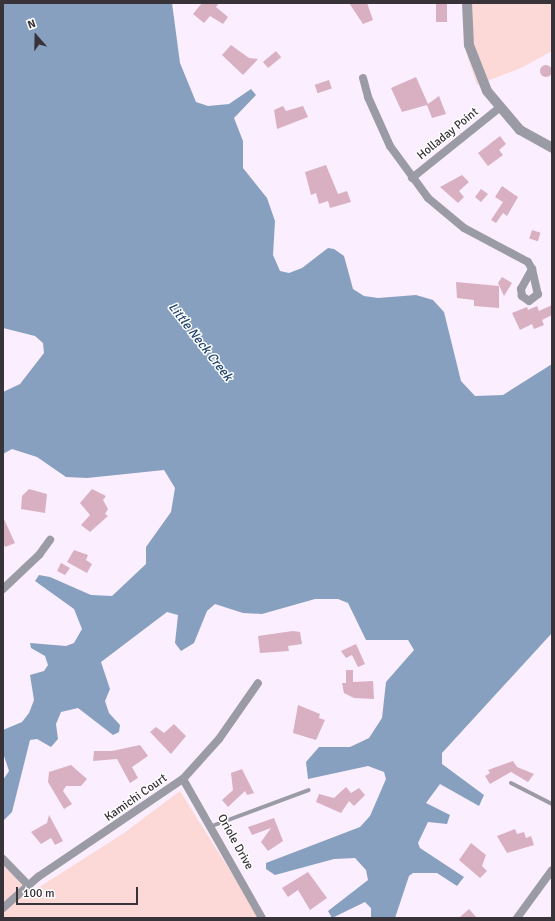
<!DOCTYPE html>
<style>
body{margin:0}
#map{position:relative;width:555px;height:921px;overflow:hidden;background:#fbeefe;font-family:Signika,sans-serif}
div>[style]{position:absolute}
.green>*{inset:0;background:#fcd9d6}
.water>*{inset:0;background:#87a0bf}
.building>*{inset:0;background:#d9b0c1;transform-origin:0 0}
.round{border-radius:50%}
.service>*{height:4px;margin:-2px;padding:0 2px;transform-origin:2px;border-radius:2px;background:#9b9ba5}
.minor>*{height:8px;margin:-4px;padding:0 4px;transform-origin:4px;border-radius:4px;background:#9b9ba5}
.tertiary>*{height:10px;margin:-5px;padding:0 5px;transform-origin:5px;border-radius:5px;background:#9b9ba5}
span{translate:-50% -50%;white-space:nowrap;text-align:center;line-height:1.15;-webkit-text-stroke:3px #fff;paint-order:stroke}
.street-label{font-size:12px;color:#383239}
.water-label{font-size:13px;color:#1f436d;font-style:italic}
.frame{position:absolute;inset:0;border:4px solid #383239;pointer-events:none}
.north{position:absolute;left:16px;top:16px;width:40px;height:40px;-webkit-text-stroke:3px #fff;paint-order:stroke;rotate:340deg;font-size:11px;font-weight:700;line-height:16px;text-align:center;color:#383239}
.north::after{content:'';display:block;margin:auto;width:14px;height:18px;background:#383239;clip-path:polygon(50% 0,100% 100%,50% 72%,0 100%)}
.scale{position:absolute;left:16px;top:887px;width:122px;height:18px;box-sizing:border-box;border:2px solid #383239;border-top:0;padding-left:5px;font-size:12px;line-height:14px;white-space:nowrap;color:#383239;-webkit-text-stroke:3px #fff;paint-order:stroke}
</style>
<div id="map">
<div class="green">
<div style="clip-path:polygon(463px 3px,552px 3px,552px 51px,521px 68px,477px 85px,467px 55px)"></div>
<div style="clip-path:polygon(180px 791px,260px 918px,3px 918px,3px 865px,30px 893px,124px 833px)"></div>
</div>
<div class="water">
<div style="clip-path:polygon(3px 3px,172px 3px,180px 63px,196px 102px,208px 106px,229px 104px,251px 89px,256px 95px,234px 118px,243px 141px,243px 168px,267px 198px,275px 221px,273px 255px,280px 271px,289px 273px,302px 268px,328px 248px,334px 249px,344px 256px,353px 289px,364px 296px,378px 298px,416px 295px,433px 300px,444px 312px,461px 381px,475px 396px,503px 395px,552px 364px,552px 633px,442px 753px,442px 764px,484px 795px,479px 806px,440px 784px,426px 803px,450px 815px,447px 824px,428px 822px,418px 843px,420px 848px,464px 877px,457px 886px,437px 873px,413px 873px,409px 876px,395px 918px,371px 918px,371px 908px,365px 902px,332px 918px,328px 911px,368px 880px,366px 870px,355px 858px,334px 859px,275px 875px,266px 869px,266px 863px,360px 827px,370px 816px,386px 779px,384px 772px,368px 766px,308px 779px,306px 762px,319px 747px,350px 747px,369px 738px,382px 718px,386px 682px,414px 650px,408px 640px,366px 640px,348px 603px,338px 599px,315px 599px,262px 614px,243px 613px,215px 604px,207px 611px,194px 643px,181px 651px,175px 643px,178px 615px,167px 612px,101px 662px,110px 689px,105px 701px,109px 713px,120px 725px,119px 732px,113px 735px,78px 708px,61px 712px,56px 724px,58px 739px,51px 747px,37px 739px,30px 740px,12px 812px,3px 821px,3px 780px,9px 771px,3px 753px,3px 730px,22px 722px,29px 713px,34px 700px,30px 675px,44px 671px,48px 665px,45px 656px,31px 648px,30px 643px,66px 646px,74px 643px,82px 629px,74px 609px,35px 581px,39px 575px,50px 577px,91px 595px,112px 596px,146px 564px,146px 547px,171px 512px,175px 488px,164px 470px,87px 478px,66px 477px,37px 457px,12px 449px,3px 454px,3px 392px,20px 384px,44px 353px,43px 343px,35px 336px,3px 328px)"></div>
</div>
<div class="building">
<div style="clip-path:polygon(202px 3px,219px 3px,216px 7px,228px 17px,223px 24px,210px 16px,204px 23px,193px 14px)"></div>
<div style="clip-path:polygon(349px 3px,367px 3px,373px 20px,363px 24px)"></div>
<div style="left:436px;top:3px;width:11px;height:19px"></div>
<div style="clip-path:polygon(231px 45px,249px 58px,258px 59px,243px 75px,222px 55px)"></div>
<div style="left:276px;top:51px;width:8px;height:17px;rotate:50deg"></div>
<div class="round" style="left:540px;top:65px;width:12px;height:12px"></div>
<div style="clip-path:polygon(416px 77px,428px 104px,439px 96px,446px 114px,432px 118px,427px 105px,402px 112px,391px 88px)"></div>
<div style="left:329px;top:80px;width:9px;height:15px;rotate:72deg"></div>
<div style="clip-path:polygon(283px 106px,286px 111px,303px 106px,308px 117px,277px 129px,274px 110px)"></div>
<div style="clip-path:polygon(500px 136px,506px 144px,499px 150px,503px 155px,488px 166px,478px 153px)"></div>
<div style="clip-path:polygon(326px 165px,338px 194px,347px 191px,351px 202px,330px 208px,328px 201px,319px 204px,316px 193px,311px 195px,305px 172px)"></div>
<div style="clip-path:polygon(462px 175px,469px 182px,459px 191px,464px 197px,458px 203px,440px 187px)"></div>
<div style="clip-path:polygon(502px 186px,518px 197px,507px 216px,503px 213px,496px 223px,491px 220px,503px 202px,495px 197px)"></div>
<div style="clip-path:polygon(481px 189px,488px 194px,481px 202px,475px 197px)"></div>
<div style="left:532px;top:230px;width:9px;height:9px;rotate:18deg"></div>
<div style="clip-path:polygon(502px 277px,512px 283px,504px 296px,498px 283px)"></div>
<div style="clip-path:polygon(456px 282px,499px 286px,499px 308px,474px 306px,474px 300px,457px 298px)"></div>
<div style="clip-path:polygon(552px 305px,552px 315px,542px 320px,544px 325px,534px 329px,532px 324px,520px 330px,512px 313px,527px 307px,528px 310px,537px 306px,539px 311px)"></div>
<div style="clip-path:polygon(29px 489px,47px 494px,45px 513px,21px 509px,22px 496px)"></div>
<div style="clip-path:polygon(92px 489px,106px 496px,103px 500px,108px 509px,105px 514px,108px 516px,90px 532px,81px 525px,90px 515px,80px 503px)"></div>
<div style="clip-path:polygon(3px 517px,15px 543px,5px 547px,3px 542px)"></div>
<div style="clip-path:polygon(74px 550px,88px 555px,86px 560px,92px 564px,87px 573px,67px 562px)"></div>
<div style="clip-path:polygon(61px 563px,70px 568px,65px 575px,57px 571px)"></div>
<div style="clip-path:polygon(293px 631px,300px 632px,302px 644px,288px 646px,289px 651px,260px 653px,258px 636px)"></div>
<div style="clip-path:polygon(356px 644px,365px 664px,358px 667px,352px 655px,346px 658px,341px 651px)"></div>
<div style="clip-path:polygon(346px 670px,353px 670px,353px 682px,373px 681px,374px 699px,354px 698px,344px 693px,342px 683px,346px 683px)"></div>
<div style="clip-path:polygon(298px 705px,320px 714px,319px 718px,325px 720px,316px 740px,293px 733px)"></div>
<div style="clip-path:polygon(174px 724px,186px 736px,171px 754px,150px 732px,156px 727px,164px 733px)"></div>
<div style="clip-path:polygon(140px 745px,148px 756px,132px 767px,138px 778px,130px 783px,117px 759px,93px 761px,94px 751px,112px 751px)"></div>
<div style="clip-path:polygon(513px 761px,517px 767px,534px 774px,528px 782px,511px 772px,490px 784px,485px 776px,490px 773px,488px 770px)"></div>
<div style="clip-path:polygon(71px 765px,87px 779px,81px 786px,66px 786px,63px 791px,72px 804px,64px 809px,48px 782px,49px 772px)"></div>
<div style="clip-path:polygon(242px 769px,254px 793px,247px 795px,245px 791px,228px 807px,222px 800px,233px 790px,231px 773px)"></div>
<div style="clip-path:polygon(346px 787px,351px 793px,359px 788px,365px 795px,354px 806px,349px 801px,341px 813px,316px 802px,319px 794px,334px 798px)"></div>
<div style="clip-path:polygon(49px 815px,63px 841px,55px 845px,51px 838px,41px 844px,31px 832px,47px 823px)"></div>
<div style="clip-path:polygon(274px 818px,283px 841px,268px 851px,261px 842px,271px 828px,252px 835px,248px 827px)"></div>
<div style="clip-path:polygon(515px 829px,517px 834px,524px 832px,526px 838px,531px 836px,534px 845px,507px 853px,497px 836px)"></div>
<div style="clip-path:polygon(471px 843px,486px 855px,482px 866px,487px 871px,480px 878px,459px 860px)"></div>
<div style="clip-path:polygon(308px 872px,327px 898px,310px 910px,298px 890px,288px 897px,282px 888px)"></div>
<div style="clip-path:polygon(469px 909px,477px 918px,459px 918px)"></div>
</div>
<div class="service">
<div style="left:511px;top:783px;width:46px;rotate:27.1deg"></div>
<div style="left:212px;top:826px;width:103px;rotate:-20.4deg"></div>
</div>
<div class="minor">
<div style="left:363px;top:78px;width:20px;rotate:75deg"></div>
<div style="left:368px;top:97px;width:54px;rotate:65.8deg"></div>
<div style="left:390px;top:146px;width:64px;rotate:53.8deg"></div>
<div style="left:428px;top:198px;width:47px;rotate:39.8deg"></div>
<div style="left:464px;top:228px;width:72px;rotate:28deg"></div>
<div style="left:528px;top:262px;width:8px;rotate:60deg"></div>
<div style="left:412px;top:178px;width:112px;rotate:-38.8deg"></div>
<div style="left:532px;top:269px;width:26px;rotate:77deg"></div>
<div style="left:538px;top:294px;width:11px;rotate:142deg"></div>
<div style="left:529px;top:301px;width:9px;rotate:-144deg"></div>
<div style="left:522px;top:296px;width:7px;rotate:-98deg"></div>
<div style="left:521px;top:289px;width:23px;rotate:-61deg"></div>
<div style="left:3px;top:589px;width:50px;rotate:-43.4deg"></div>
<div style="left:39px;top:555px;width:19px;rotate:-54deg"></div>
<div style="left:183px;top:779px;width:160px;rotate:60.4deg"></div>
<div style="left:3px;top:859px;width:36px;rotate:46deg"></div>
<div style="left:3px;top:908px;width:47px;rotate:-41.5deg"></div>
<div style="left:38px;top:877px;width:175px;rotate:-34.1deg"></div>
<div style="left:183px;top:779px;width:54px;rotate:-48deg"></div>
<div style="left:219px;top:739px;width:68px;rotate:-55.1deg"></div>
<div style="left:517px;top:918px;width:59px;rotate:-53.9deg"></div>
</div>
<div class="tertiary">
<div style="left:467px;top:3px;width:42px;rotate:87.3deg"></div>
<div style="left:469px;top:45px;width:49px;rotate:68.6deg"></div>
<div style="left:487px;top:91px;width:51px;rotate:49.8deg"></div>
<div style="left:520px;top:130px;width:37px;rotate:29deg"></div>
</div>
<div class="street-label">
<span style="left:448px;top:134px;rotate:-39deg">Holladay Point</span>
<span style="left:136px;top:798px;rotate:-35deg">Kamichi Court</span>
<span style="left:235px;top:842px;rotate:61deg">Oriole Drive</span>
</div>
<div class="water-label">
<span style="left:200px;top:342px;rotate:52deg">Little Neck Creek</span>
</div>
<div class="frame"></div>
<div class="north">N</div>
<div class="scale">100 m</div>
</div>
